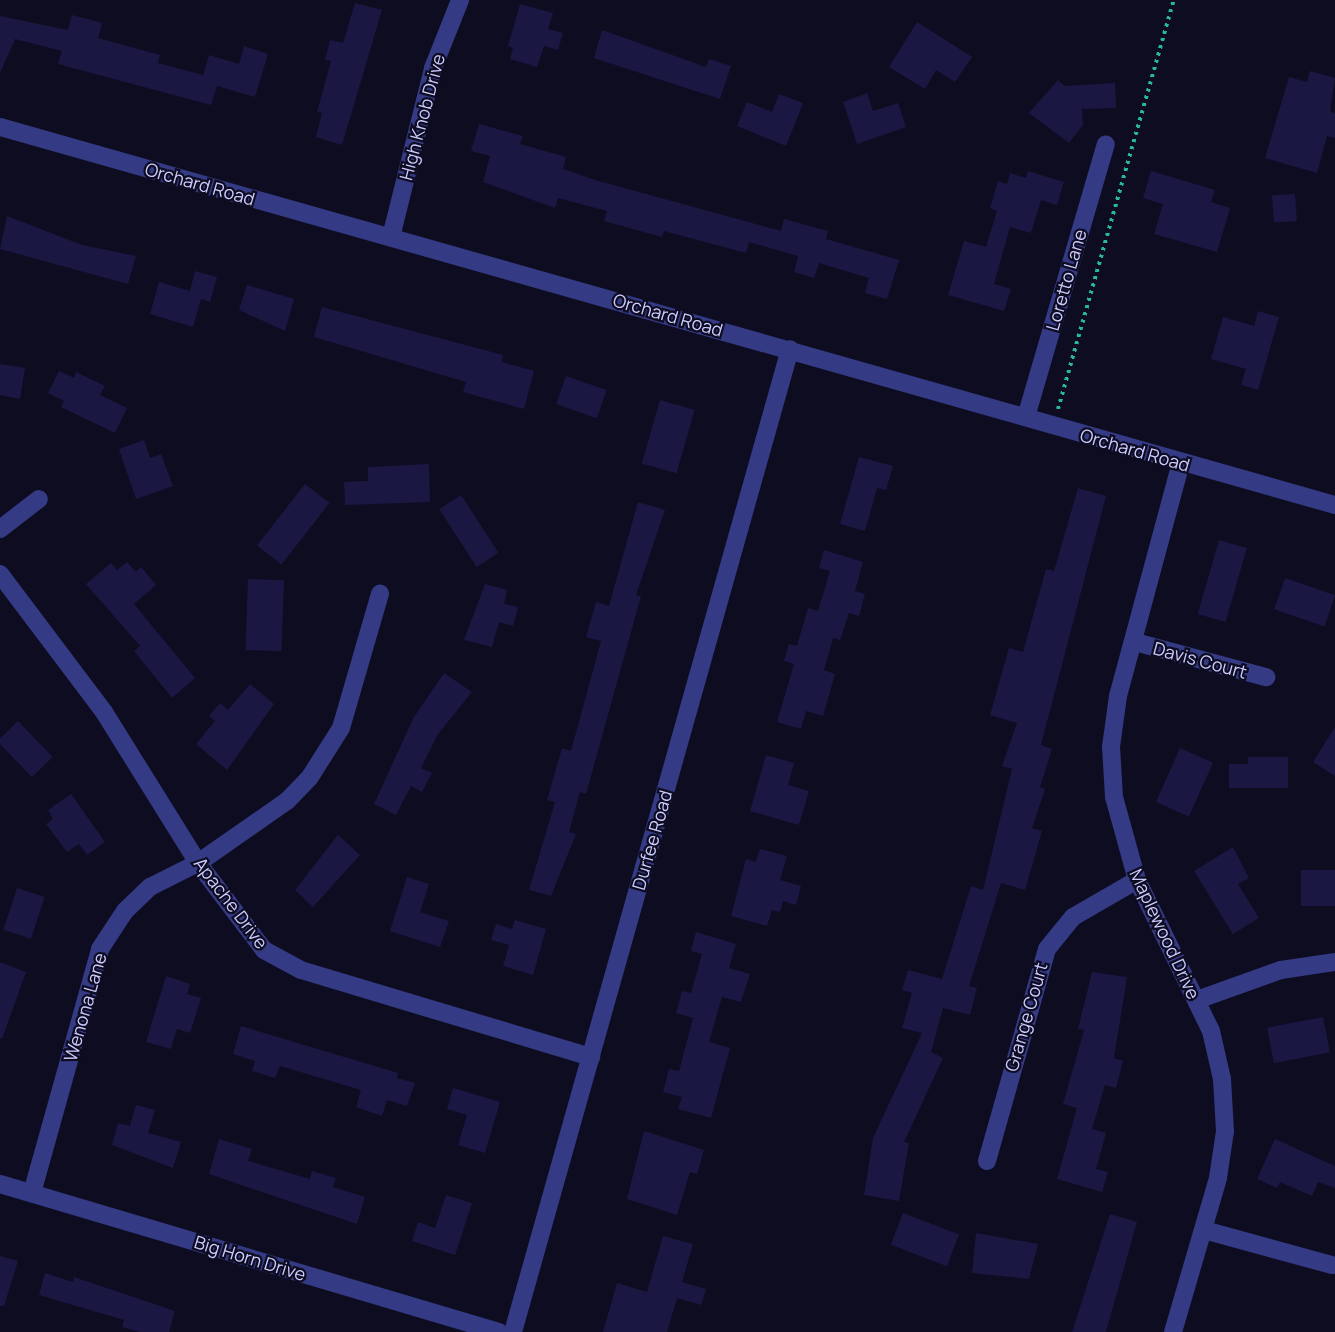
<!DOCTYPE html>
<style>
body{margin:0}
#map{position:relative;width:1335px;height:1332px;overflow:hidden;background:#0d0c21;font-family:Manrope,sans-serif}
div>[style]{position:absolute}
.building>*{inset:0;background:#1b1743;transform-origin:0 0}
.path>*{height:4px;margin-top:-2px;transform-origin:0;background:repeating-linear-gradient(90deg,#27b89f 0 3px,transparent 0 7.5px)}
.street>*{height:18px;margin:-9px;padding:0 9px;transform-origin:9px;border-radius:9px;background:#343a83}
span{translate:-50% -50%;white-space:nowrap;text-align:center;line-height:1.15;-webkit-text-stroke:4.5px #0d0c21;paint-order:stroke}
.street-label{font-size:18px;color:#cccbff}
</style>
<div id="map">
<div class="building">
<div style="clip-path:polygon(355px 3px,382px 10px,342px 145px,316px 137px,322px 113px,317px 112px,331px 61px,325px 60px,330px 40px,343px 43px)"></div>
<div style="clip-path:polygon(520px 4px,553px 13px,548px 29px,563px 33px,558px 50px,544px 46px,537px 67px,510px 59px,513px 48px,508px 46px)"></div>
<div style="clip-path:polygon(72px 15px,102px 23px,98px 38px,160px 55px,158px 63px,203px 75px,209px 55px,239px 64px,244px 46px,268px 54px,255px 97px,217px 86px,211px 105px,58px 64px,62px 51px,15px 39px,0 73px,0 16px,68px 30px)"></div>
<div style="clip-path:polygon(917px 22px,972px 57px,955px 82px,936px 70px,925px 89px,889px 67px)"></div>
<div style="clip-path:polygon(602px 30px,706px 67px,709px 59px,731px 66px,720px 99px,594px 58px)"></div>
<div style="clip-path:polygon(1310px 71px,1335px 78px,1330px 111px,1335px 113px,1335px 138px,1327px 136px,1317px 173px,1265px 158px,1289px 77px,1307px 82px)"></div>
<div style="clip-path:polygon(1058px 80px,1065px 86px,1115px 83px,1116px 108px,1082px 109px,1083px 125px,1069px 143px,1029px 113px)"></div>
<div style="clip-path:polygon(867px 93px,873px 111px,898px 103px,906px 127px,857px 144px,843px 102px)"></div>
<div style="clip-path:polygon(779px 94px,803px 103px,786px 146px,737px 126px,747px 102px,772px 112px)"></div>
<div style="clip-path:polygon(479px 124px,523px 136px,520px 144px,566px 157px,563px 169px,595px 180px,781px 231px,784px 219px,828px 231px,826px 239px,899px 260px,887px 299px,865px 293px,869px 278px,819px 263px,814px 278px,794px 272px,798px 256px,749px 242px,746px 253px,664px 231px,662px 237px,604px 221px,607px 211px,558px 198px,555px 208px,483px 182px,490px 156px,471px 151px)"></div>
<div style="clip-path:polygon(1028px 171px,1064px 182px,1057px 205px,1041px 200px,1031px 233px,1010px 227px,994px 284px,1011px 289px,1004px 311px,948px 295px,964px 241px,986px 247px,997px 211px,990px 208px,998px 181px,1007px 184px,1010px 173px,1026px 178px)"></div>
<div style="clip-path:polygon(1151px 171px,1215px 190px,1211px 202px,1230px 208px,1217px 252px,1154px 234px,1163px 204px,1143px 198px)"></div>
<div style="left:1295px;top:194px;width:27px;height:23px;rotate:86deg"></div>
<div style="clip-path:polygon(7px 216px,82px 245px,136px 256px,128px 284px,0 249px)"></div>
<div style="clip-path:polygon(195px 271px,217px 277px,210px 302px,201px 299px,193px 327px,150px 314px,159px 282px,190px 291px)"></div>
<div style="clip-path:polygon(247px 285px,294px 299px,285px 331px,239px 310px)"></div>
<div style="clip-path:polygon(322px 307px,503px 355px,502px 362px,534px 371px,524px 409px,463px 392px,466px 382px,314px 337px)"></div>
<div style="clip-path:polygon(1258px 311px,1279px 317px,1258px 390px,1241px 385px,1246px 369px,1211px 359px,1223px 317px,1254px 326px)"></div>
<div style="clip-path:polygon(0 364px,25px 368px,20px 399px,0 395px)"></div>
<div style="clip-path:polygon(59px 371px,74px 378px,76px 372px,105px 386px,100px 395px,127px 408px,115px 433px,61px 407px,64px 401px,48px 393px)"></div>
<div style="left:566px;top:376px;width:43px;height:30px;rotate:19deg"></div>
<div style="left:660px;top:400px;width:36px;height:66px;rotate:16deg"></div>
<div style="clip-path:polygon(144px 440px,150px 458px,161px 454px,173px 486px,136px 499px,119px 449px)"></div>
<div style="clip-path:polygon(859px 457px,893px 466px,886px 490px,877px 488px,865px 531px,840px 524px)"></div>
<div style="clip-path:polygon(429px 464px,430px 502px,345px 505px,344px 482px,368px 481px,368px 467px)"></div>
<div style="left:305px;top:484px;width:31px;height:78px;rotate:38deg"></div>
<div style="clip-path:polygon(1078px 488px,1106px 496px,1041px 745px,1052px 749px,1040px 787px,1045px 789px,1032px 828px,1042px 831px,1025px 890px,1001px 883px,969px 986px,977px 988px,970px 1015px,943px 1008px,931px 1052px,943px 1058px,904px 1142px,909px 1143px,899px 1201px,864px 1195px,873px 1138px,922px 1033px,902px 1028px,912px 993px,902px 990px,908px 970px,942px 979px,971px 886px,983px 890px,1012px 769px,1002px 766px,1017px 723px,990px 715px,1009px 648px,1023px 652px,1046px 569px,1054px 571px)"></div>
<div style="left:461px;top:495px;width:69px;height:26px;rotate:57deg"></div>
<div style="clip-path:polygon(638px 502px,665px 510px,636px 595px,641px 596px,586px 794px,580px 792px,569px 832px,576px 834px,551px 896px,529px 890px,555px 802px,547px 800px,562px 748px,571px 751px,601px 641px,586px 637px,596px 602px,609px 606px)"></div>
<div style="left:1219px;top:540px;width:29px;height:77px;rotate:16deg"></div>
<div style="clip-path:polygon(824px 550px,863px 562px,855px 591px,865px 594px,859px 616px,849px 613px,840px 640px,833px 638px,824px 670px,835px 674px,823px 716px,806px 711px,801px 729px,777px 722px,794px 664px,784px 661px,789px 644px,797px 646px,808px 608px,818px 611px,830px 571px,819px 568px)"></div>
<div style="clip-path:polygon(127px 562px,136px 572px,141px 567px,156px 585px,134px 604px,195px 678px,172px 698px,134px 651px,140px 646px,86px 584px,111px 563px,117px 570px)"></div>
<div style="left:1285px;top:578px;width:53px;height:33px;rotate:19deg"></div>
<div style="left:248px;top:579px;width:36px;height:71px;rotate:2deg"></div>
<div style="clip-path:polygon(485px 584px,507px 590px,504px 604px,518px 607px,513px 626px,499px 622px,492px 647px,464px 640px)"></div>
<div style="clip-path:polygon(444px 673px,472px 692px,438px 734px,421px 768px,432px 773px,422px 792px,411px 786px,396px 815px,374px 804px,414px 717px)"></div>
<div style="clip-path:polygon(250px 684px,274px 704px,227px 770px,196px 744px,215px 721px,209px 716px,220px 703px,228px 710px)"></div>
<div style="left:18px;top:721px;width:50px;height:29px;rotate:46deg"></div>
<div style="clip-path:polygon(1335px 727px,1335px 776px,1313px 762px)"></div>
<div style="left:1180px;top:748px;width:36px;height:59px;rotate:24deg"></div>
<div style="clip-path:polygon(766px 755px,794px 763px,788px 785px,809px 791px,799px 825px,750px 811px)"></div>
<div style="clip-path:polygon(1248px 757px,1288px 757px,1288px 788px,1229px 788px,1229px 764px,1248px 764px)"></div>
<div style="clip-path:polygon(71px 794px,105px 842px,87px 855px,79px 844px,67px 852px,46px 824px,53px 819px,48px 810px)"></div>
<div style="clip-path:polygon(338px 835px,360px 855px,313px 907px,295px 890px)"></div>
<div style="clip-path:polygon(1233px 847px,1249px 878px,1238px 884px,1259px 918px,1233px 934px,1194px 871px)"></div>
<div style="clip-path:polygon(760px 849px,787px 856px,780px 880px,801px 886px,796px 905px,783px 901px,780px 912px,772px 910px,767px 926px,731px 916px,746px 859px,756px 862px)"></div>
<div style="left:1335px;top:870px;width:36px;height:34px;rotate:90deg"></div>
<div style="clip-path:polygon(407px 877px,429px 884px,420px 912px,449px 921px,440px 947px,390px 931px)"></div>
<div style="left:17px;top:888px;width:29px;height:44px;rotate:18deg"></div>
<div style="clip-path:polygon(515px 920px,546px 929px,533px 975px,503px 966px,509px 945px,491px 940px,496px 924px,512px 929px)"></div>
<div style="clip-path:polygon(696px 932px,736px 944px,729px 968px,750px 974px,741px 1002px,722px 997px,709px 1042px,730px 1048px,711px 1118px,678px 1109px,682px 1097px,663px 1092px,669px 1069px,679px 1071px,693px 1018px,676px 1013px,682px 991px,691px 993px,702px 954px,691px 951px)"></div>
<div style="clip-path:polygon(0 962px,26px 972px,2px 1039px,0 1038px)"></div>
<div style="clip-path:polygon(1092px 972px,1127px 977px,1114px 1058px,1123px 1061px,1116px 1088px,1105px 1085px,1092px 1129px,1106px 1133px,1096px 1169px,1108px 1172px,1102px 1192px,1057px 1179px,1077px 1108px,1063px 1104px,1084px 1030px,1078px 1029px)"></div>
<div style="clip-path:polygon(166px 976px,190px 984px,187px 994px,201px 998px,190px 1033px,177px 1029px,171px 1049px,146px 1042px)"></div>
<div style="left:1323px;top:1017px;width:36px;height:57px;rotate:79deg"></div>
<div style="clip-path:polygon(241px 1026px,398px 1073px,397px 1078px,415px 1083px,407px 1106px,387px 1100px,382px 1116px,356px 1107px,361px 1090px,280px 1066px,275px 1078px,252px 1071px,255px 1061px,233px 1054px)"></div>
<div style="clip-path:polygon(453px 1088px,500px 1102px,485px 1153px,458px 1145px,467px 1115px,447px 1109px)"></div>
<div style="clip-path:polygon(136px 1105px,155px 1110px,148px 1133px,181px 1142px,173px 1168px,112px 1145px,118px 1123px,130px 1126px)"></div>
<div style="clip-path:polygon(644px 1131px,704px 1150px,697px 1174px,690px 1172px,677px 1215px,627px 1199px)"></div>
<div style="clip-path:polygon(219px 1139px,252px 1149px,248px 1161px,310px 1179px,312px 1171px,336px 1178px,333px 1187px,365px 1197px,357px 1224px,209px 1174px)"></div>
<div style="clip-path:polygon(1275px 1139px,1335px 1166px,1335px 1188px,1318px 1182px,1312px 1196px,1280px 1182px,1277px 1188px,1257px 1179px)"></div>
<div style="clip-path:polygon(446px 1195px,472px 1203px,455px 1255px,412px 1241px,418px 1222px,435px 1228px)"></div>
<div style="left:903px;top:1213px;width:60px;height:34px;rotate:21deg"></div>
<div style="clip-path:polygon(1110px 1214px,1137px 1222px,1106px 1332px,1072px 1332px)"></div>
<div style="clip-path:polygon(976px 1233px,1038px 1244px,1029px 1279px,972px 1273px)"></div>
<div style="clip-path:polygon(663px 1236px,693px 1244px,682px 1282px,706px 1289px,701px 1305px,677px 1298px,667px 1332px,603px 1332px,617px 1283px,647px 1292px)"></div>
<div style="clip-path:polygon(0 1256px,18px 1261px,4px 1306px,0 1306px)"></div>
<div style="clip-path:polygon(45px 1273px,73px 1282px,74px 1277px,175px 1311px,169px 1332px,140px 1332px,122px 1327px,124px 1320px,39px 1295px)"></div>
</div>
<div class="path">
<div style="left:1058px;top:409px;width:425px;rotate:-74.2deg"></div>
</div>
<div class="street">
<div style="left:0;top:127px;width:1387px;rotate:15.81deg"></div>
<div style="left:391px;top:237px;width:174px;rotate:-76deg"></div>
<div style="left:433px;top:68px;width:73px;rotate:-68.3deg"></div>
<div style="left:1026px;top:417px;width:284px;rotate:-73.7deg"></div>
<div style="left:0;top:529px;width:49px;rotate:-37.6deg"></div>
<div style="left:0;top:574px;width:173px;rotate:53deg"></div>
<div style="left:104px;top:712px;width:178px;rotate:58.1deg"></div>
<div style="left:198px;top:863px;width:109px;rotate:52.8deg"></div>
<div style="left:264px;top:950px;width:42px;rotate:28.4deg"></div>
<div style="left:301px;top:970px;width:303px;rotate:16.7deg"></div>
<div style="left:1135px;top:642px;width:136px;rotate:15deg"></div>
<div style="left:1197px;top:1000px;width:89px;rotate:-19.7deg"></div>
<div style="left:1281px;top:970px;width:55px;rotate:-8.4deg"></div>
<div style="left:987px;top:1161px;width:220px;rotate:-74.2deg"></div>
<div style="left:1047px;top:949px;width:41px;rotate:-50.9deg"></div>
<div style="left:1073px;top:917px;width:74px;rotate:-30deg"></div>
<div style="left:0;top:1184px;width:520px;rotate:16.52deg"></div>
<div style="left:32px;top:1193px;width:253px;rotate:-74.4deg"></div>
<div style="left:100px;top:949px;width:45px;rotate:-56.7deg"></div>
<div style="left:125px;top:911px;width:35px;rotate:-44deg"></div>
<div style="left:150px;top:887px;width:54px;rotate:-26.6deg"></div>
<div style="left:198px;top:863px;width:108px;rotate:-34.9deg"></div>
<div style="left:287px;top:801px;width:33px;rotate:-46deg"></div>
<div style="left:310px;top:777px;width:58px;rotate:-57.7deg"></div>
<div style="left:341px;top:728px;width:140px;rotate:-73.8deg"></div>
<div style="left:1204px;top:1230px;width:133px;rotate:15.3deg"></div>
<div style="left:513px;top:1332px;width:1021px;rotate:-74.26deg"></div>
<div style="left:1173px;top:1332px;width:160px;rotate:-73.7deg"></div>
<div style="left:1218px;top:1178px;width:48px;rotate:-81.5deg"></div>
<div style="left:1225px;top:1131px;width:52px;rotate:-93.3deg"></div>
<div style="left:1222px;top:1079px;width:49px;rotate:-102.9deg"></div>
<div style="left:1211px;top:1031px;width:168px;rotate:-116.1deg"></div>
<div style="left:1137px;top:880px;width:86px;rotate:-105.5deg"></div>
<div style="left:1114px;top:797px;width:50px;rotate:-93.4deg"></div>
<div style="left:1111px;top:747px;width:51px;rotate:-82.2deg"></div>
<div style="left:1118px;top:696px;width:241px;rotate:-74.9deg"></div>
</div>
<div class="street-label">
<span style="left:422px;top:117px;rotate:-75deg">High Knob Drive</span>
<span style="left:200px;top:184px;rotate:16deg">Orchard Road</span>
<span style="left:1066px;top:280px;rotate:-74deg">Loretto Lane</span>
<span style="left:668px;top:315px;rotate:16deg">Orchard Road</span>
<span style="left:1135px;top:450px;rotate:16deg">Orchard Road</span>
<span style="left:1200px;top:660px;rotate:15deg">Davis Court</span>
<span style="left:652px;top:840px;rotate:-74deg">Durfee Road</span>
<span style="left:231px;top:903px;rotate:53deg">Apache Drive</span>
<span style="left:1165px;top:934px;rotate:65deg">Maplewood Drive</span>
<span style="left:85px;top:1007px;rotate:-74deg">Wenona Lane</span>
<span style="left:1026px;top:1017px;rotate:-74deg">Grange Court</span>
<span style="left:250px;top:1258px;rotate:17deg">Big Horn Drive</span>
</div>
</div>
